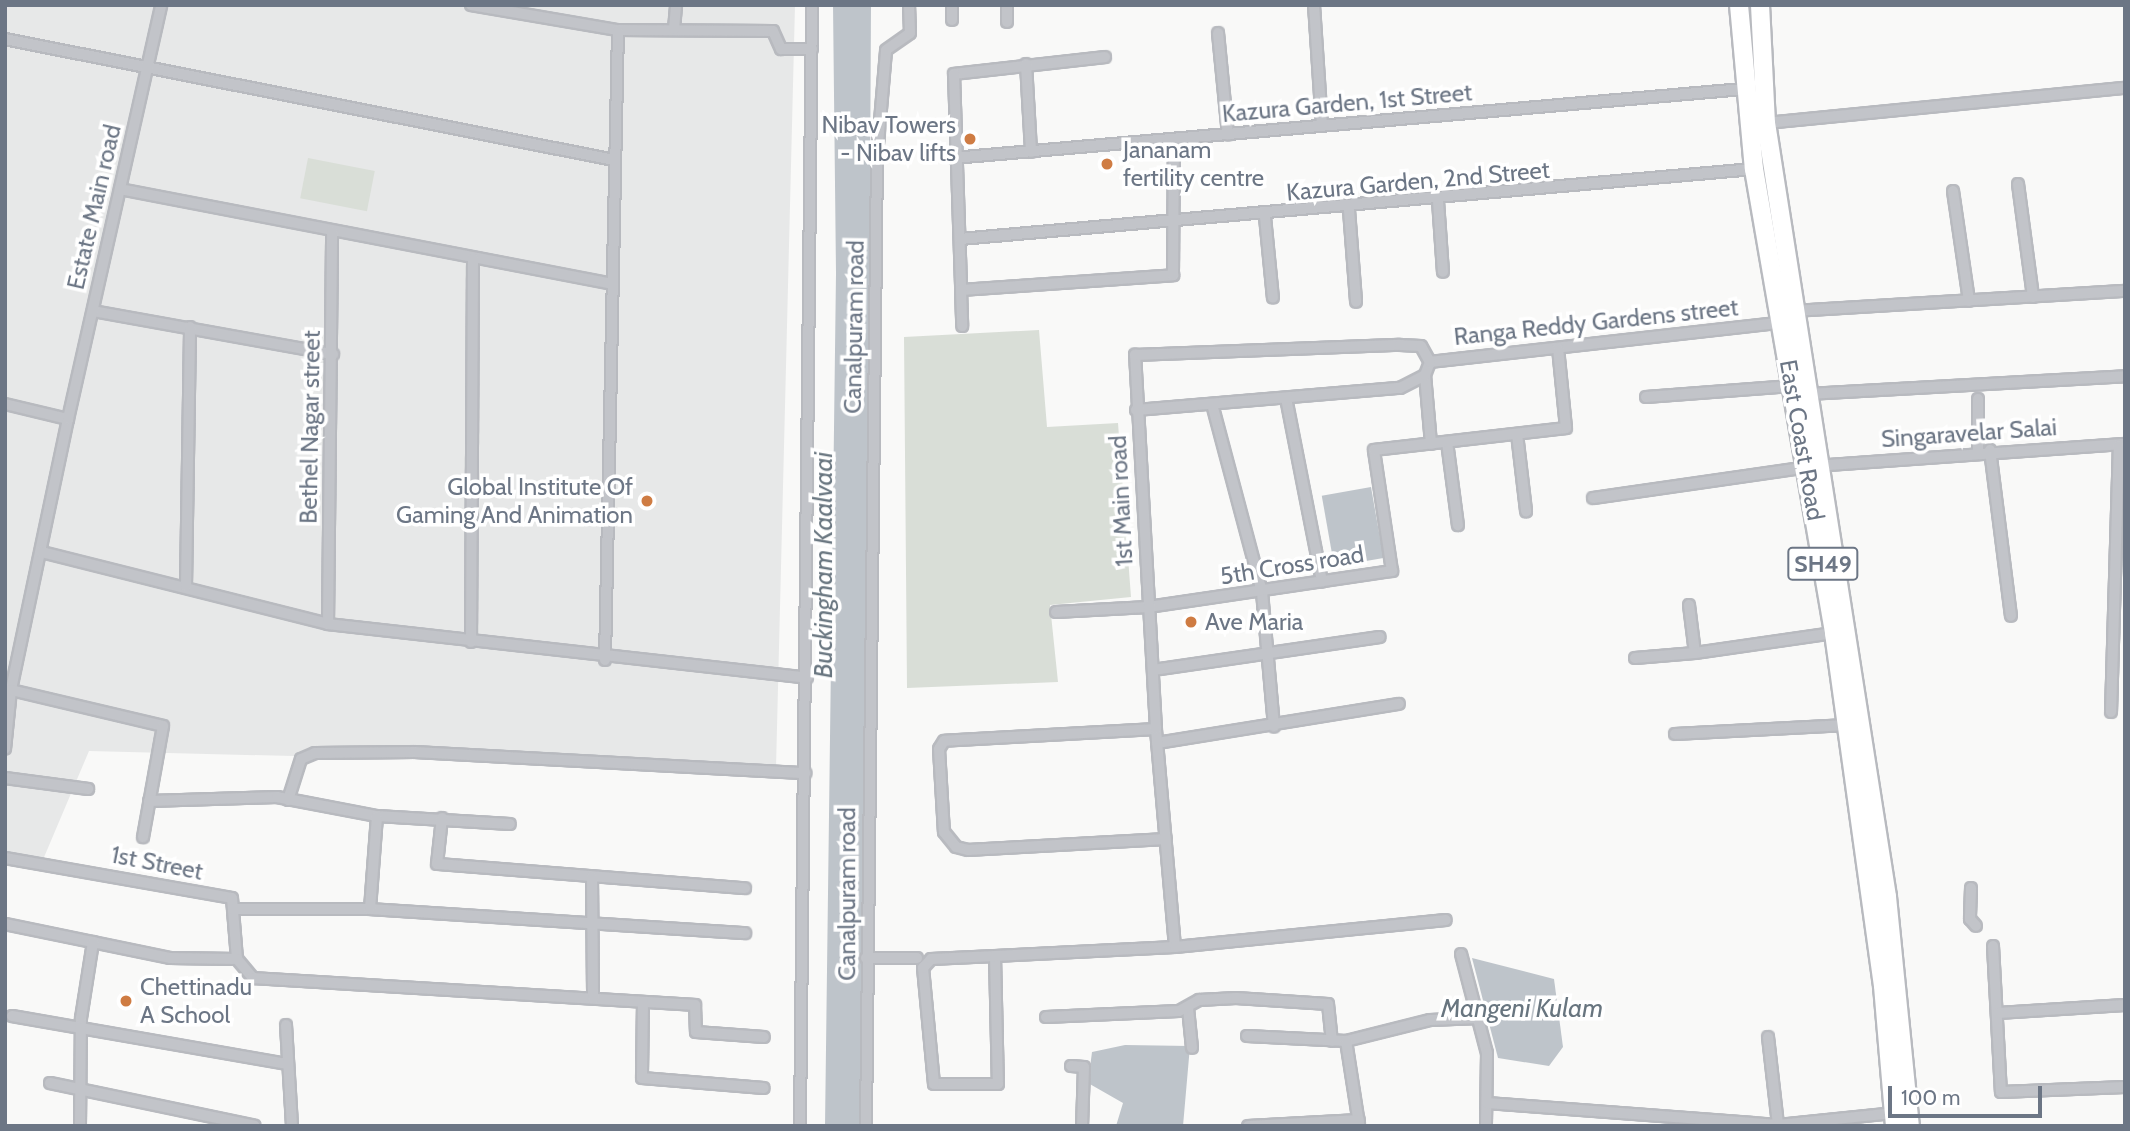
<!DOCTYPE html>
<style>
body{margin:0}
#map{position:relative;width:2130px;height:1131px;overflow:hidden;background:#f9f9f8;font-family:Cabin,sans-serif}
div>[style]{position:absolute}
.built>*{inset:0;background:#e7e8e8}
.green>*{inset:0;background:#d9ded7;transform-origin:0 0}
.water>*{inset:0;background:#bec4ca;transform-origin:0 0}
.roads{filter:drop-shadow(2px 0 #b8babf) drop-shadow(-2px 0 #b8babf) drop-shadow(0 2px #b8babf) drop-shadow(0 -2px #b8babf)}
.street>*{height:10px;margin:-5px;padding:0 5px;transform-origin:5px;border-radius:5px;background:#c2c4c9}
.primary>*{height:18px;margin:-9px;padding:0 9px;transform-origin:9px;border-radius:9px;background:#fff}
.dots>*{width:19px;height:19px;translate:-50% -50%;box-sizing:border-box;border:4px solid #fff;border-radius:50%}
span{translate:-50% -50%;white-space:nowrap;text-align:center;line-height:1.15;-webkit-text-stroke:7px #fff;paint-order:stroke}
.shield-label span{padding:2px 5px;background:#fff;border:2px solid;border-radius:5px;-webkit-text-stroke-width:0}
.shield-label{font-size:23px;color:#6c7685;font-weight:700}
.street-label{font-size:24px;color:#6c7685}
.poi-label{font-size:24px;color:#6c7685}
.right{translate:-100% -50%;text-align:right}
.left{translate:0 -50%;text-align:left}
.water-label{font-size:26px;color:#68757f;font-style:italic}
.frame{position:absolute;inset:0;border:7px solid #6c7685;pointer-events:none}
.scale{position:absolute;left:1888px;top:1086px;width:154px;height:32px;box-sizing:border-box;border:4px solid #6c7685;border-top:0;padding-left:9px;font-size:21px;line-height:24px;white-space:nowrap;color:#6c7685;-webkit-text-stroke:5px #fff;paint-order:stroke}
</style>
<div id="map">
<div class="built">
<div style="clip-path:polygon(5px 5px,795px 5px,776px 768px,89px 751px,42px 862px,5px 854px)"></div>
</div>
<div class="green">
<div style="left:308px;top:158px;width:68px;height:41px;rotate:11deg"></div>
<div style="clip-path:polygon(1039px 330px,1047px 427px,1118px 423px,1131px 597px,1050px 605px,1058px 682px,907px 688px,904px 337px)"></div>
</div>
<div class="water">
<div style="clip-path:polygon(833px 5px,871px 5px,865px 1126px,825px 1126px,836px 273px)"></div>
<div style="left:1371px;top:487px;width:72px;height:50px;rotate:80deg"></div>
<div style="clip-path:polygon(1472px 958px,1554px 979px,1563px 1047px,1549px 1066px,1498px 1058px)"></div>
<div style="clip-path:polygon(1125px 1045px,1190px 1046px,1183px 1126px,1116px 1126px,1123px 1103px,1088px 1083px,1092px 1052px)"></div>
</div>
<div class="roads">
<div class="street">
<div style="left:471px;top:5px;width:149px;rotate:9.7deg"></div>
<div style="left:618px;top:30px;width:155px;rotate:0.4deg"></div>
<div style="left:773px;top:31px;width:20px;rotate:66deg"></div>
<div style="left:781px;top:49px;width:31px"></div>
<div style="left:952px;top:5px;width:15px;rotate:90deg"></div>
<div style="left:1007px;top:5px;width:17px;rotate:90deg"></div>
<div style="left:1314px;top:5px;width:120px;rotate:86.2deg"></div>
<div style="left:674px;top:29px;width:24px;rotate:-85deg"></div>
<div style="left:1218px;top:33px;width:102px;rotate:84.4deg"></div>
<div style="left:5px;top:39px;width:621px;rotate:11.24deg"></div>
<div style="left:1105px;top:57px;width:152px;rotate:173.6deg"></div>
<div style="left:954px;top:74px;width:216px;rotate:88.1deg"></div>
<div style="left:961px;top:290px;width:213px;rotate:-4deg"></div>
<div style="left:1173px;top:275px;width:134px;rotate:-89.6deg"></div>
<div style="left:1026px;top:64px;width:88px;rotate:86.7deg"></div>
<div style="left:1766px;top:123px;width:361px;rotate:-5.6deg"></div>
<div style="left:953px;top:158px;width:794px;rotate:-4.99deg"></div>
<div style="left:2018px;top:184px;width:114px;rotate:82.4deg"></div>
<div style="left:120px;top:189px;width:499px;rotate:10.9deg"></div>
<div style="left:1953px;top:191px;width:111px;rotate:81.7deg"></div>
<div style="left:1438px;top:201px;width:71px;rotate:86deg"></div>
<div style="left:1349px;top:210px;width:92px;rotate:85.6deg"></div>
<div style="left:1265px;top:217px;width:81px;rotate:84.4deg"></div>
<div style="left:960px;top:239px;width:797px;rotate:-5.04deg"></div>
<div style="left:961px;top:290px;width:36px;rotate:88deg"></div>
<div style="left:93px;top:311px;width:244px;rotate:10.2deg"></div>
<div style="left:1794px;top:311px;width:332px;rotate:-3.5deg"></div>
<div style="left:1425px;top:375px;width:69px;rotate:85deg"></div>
<div style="left:1808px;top:394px;width:318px;rotate:-3.2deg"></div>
<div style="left:1646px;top:397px;width:146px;rotate:-4.3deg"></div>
<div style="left:1286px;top:398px;width:187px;rotate:78.9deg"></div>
<div style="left:1978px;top:399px;width:52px;rotate:90deg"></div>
<div style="left:5px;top:404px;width:65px;rotate:13.4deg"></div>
<div style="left:68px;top:419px;width:277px;rotate:101.9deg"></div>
<div style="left:11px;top:690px;width:59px;rotate:95.8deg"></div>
<div style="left:1212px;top:404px;width:195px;rotate:75.1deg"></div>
<div style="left:1262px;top:592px;width:135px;rotate:84.9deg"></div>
<div style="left:1136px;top:410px;width:265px;rotate:-4.8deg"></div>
<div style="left:1400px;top:388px;width:28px;rotate:-27deg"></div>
<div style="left:1425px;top:375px;width:14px;rotate:-69deg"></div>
<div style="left:1430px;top:362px;width:358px;rotate:-6.4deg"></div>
<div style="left:68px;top:419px;width:424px;rotate:-77.3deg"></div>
<div style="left:1517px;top:434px;width:78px;rotate:83.3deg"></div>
<div style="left:1447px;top:442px;width:84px;rotate:82.5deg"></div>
<div style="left:1990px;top:450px;width:167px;rotate:82.8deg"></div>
<div style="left:1593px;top:498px;width:225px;rotate:-8.2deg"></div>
<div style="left:1816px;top:466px;width:310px;rotate:-4.1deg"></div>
<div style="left:42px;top:552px;width:295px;rotate:14.1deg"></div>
<div style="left:328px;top:624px;width:482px;rotate:6.4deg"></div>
<div style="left:186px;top:586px;width:259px;rotate:-89.1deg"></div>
<div style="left:1689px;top:605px;width:48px;rotate:82.9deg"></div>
<div style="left:1695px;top:653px;width:140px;rotate:-8.2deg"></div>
<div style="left:1056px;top:612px;width:92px;rotate:-3.1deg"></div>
<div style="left:1148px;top:607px;width:247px;rotate:-8.4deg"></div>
<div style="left:1392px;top:571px;width:122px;rotate:-98.5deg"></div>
<div style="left:1374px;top:450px;width:193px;rotate:-6.5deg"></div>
<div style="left:1566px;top:428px;width:80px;rotate:-95.7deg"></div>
<div style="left:328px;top:624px;width:393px;rotate:-89.4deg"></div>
<div style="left:471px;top:642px;width:384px;rotate:-89.7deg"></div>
<div style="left:1635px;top:658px;width:60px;rotate:-4.8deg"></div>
<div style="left:605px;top:660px;width:630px;rotate:-88.82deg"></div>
<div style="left:1153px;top:670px;width:229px;rotate:-8.3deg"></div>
<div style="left:11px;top:690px;width:156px;rotate:13.3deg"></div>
<div style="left:163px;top:726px;width:113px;rotate:100.2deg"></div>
<div style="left:2111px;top:712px;width:267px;rotate:-88.3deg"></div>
<div style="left:1156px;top:729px;width:212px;rotate:176.8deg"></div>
<div style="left:944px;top:741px;width:9px;rotate:122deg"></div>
<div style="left:939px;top:749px;width:83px;rotate:86.6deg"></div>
<div style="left:944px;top:832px;width:19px;rotate:51deg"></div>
<div style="left:956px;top:847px;width:12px;rotate:14deg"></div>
<div style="left:968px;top:850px;width:198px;rotate:-3.2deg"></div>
<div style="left:1675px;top:734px;width:172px;rotate:-3deg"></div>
<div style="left:1157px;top:743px;width:245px;rotate:-9.2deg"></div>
<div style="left:5px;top:778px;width:84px;rotate:7.5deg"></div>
<div style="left:288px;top:800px;width:43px;rotate:-72.4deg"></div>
<div style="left:301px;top:759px;width:15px;rotate:-23deg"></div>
<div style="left:315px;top:753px;width:100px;rotate:-0.6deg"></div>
<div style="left:415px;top:752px;width:391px;rotate:3.1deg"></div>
<div style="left:149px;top:801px;width:128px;rotate:-1.8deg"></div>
<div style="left:277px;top:797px;width:102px;rotate:10.8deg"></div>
<div style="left:377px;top:816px;width:133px;rotate:3.4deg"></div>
<div style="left:442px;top:818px;width:46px;rotate:96.2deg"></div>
<div style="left:437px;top:864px;width:309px;rotate:4.5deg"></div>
<div style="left:5px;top:858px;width:230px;rotate:10deg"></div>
<div style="left:232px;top:898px;width:61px;rotate:85.3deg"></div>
<div style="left:237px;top:959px;width:25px;rotate:50deg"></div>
<div style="left:253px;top:978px;width:443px;rotate:3.5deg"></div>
<div style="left:695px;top:1005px;width:27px;rotate:88deg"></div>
<div style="left:696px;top:1032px;width:68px;rotate:4.2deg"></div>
<div style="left:592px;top:877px;width:121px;rotate:89.5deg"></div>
<div style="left:1971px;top:888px;width:31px;rotate:92deg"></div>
<div style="left:1970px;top:919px;width:9px;rotate:49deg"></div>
<div style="left:233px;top:909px;width:137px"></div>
<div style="left:370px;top:909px;width:376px;rotate:3.7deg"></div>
<div style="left:370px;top:909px;width:93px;rotate:-85.7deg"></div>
<div style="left:5px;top:924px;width:168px;rotate:11.6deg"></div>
<div style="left:170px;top:958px;width:67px;rotate:0.9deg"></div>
<div style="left:1993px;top:946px;width:146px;rotate:86.9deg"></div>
<div style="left:2001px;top:1092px;width:124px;rotate:-2.3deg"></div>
<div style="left:1175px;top:947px;width:219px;rotate:-95deg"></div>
<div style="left:1156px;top:729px;width:375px;rotate:-93.2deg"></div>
<div style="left:1135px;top:355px;width:265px;rotate:-2.2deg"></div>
<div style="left:1400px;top:345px;width:21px;rotate:3deg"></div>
<div style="left:1421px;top:346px;width:18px;rotate:61deg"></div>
<div style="left:1461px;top:954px;width:102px;rotate:75.3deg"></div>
<div style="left:1487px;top:1053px;width:73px;rotate:90.8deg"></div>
<div style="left:995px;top:956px;width:128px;rotate:88.7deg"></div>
<div style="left:998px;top:1084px;width:64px;rotate:180deg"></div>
<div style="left:934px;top:1084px;width:117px;rotate:-95.4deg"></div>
<div style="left:923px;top:968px;width:12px;rotate:-48deg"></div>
<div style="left:931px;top:959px;width:64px;rotate:-2.7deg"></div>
<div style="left:995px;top:956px;width:180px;rotate:-2.9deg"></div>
<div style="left:1175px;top:947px;width:272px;rotate:-5.7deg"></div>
<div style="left:866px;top:958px;width:51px"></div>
<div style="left:643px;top:1002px;width:76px;rotate:90.8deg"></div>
<div style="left:642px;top:1078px;width:122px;rotate:4.7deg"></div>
<div style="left:1188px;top:1008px;width:40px;rotate:84.3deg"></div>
<div style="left:1998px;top:1013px;width:127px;rotate:-3.6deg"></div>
<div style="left:12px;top:1016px;width:280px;rotate:9.9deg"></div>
<div style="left:1046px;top:1017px;width:133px;rotate:-2.6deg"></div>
<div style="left:1179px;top:1011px;width:23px;rotate:-29deg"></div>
<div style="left:1199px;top:1000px;width:37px;rotate:-3deg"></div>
<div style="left:1236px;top:998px;width:92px;rotate:3.7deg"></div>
<div style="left:1328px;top:1004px;width:37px;rotate:84deg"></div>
<div style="left:286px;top:1025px;width:101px;rotate:86.6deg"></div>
<div style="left:1247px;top:1036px;width:99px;rotate:2.9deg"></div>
<div style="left:1346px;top:1041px;width:87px;rotate:-14deg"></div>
<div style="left:1430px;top:1020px;width:50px;rotate:-2.3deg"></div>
<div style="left:1768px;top:1037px;width:89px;rotate:83.5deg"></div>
<div style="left:1346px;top:1041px;width:84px;rotate:81.1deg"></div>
<div style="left:1071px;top:1066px;width:13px;rotate:4deg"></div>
<div style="left:1084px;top:1067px;width:59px;rotate:91.9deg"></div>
<div style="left:50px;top:1083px;width:209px;rotate:11.8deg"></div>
<div style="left:1487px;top:1103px;width:292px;rotate:4.3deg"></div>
<div style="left:1778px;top:1125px;width:118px;rotate:-5.9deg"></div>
<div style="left:80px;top:1126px;width:108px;rotate:-89.5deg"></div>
<div style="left:81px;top:1018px;width:77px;rotate:-81deg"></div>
<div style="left:800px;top:1126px;width:1121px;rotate:-89.39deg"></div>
<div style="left:866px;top:1126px;width:970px;rotate:-89.35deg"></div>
<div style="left:877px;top:156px;width:106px;rotate:-85.1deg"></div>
<div style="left:886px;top:50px;width:29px;rotate:-35deg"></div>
<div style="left:910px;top:33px;width:28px;rotate:-92deg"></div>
<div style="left:1248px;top:1126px;width:111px;rotate:-3.1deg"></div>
</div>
<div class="primary">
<div style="left:1739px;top:5px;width:165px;rotate:84.8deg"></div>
<div style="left:1754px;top:169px;width:471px;rotate:80.2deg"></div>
<div style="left:1834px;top:633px;width:356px;rotate:82.1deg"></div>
<div style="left:1883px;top:986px;width:141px;rotate:85.1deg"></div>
<div style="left:1760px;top:5px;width:118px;rotate:87.1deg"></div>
<div style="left:1766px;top:123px;width:783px;rotate:81.11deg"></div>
<div style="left:1887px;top:897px;width:230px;rotate:84.3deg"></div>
</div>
</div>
<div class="dots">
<div style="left:970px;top:139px;background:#cf7c43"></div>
<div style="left:1107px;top:164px;background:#cf7c43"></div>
<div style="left:647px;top:501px;background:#cf7c43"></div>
<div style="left:1191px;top:622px;background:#cf7c43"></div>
<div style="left:126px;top:1001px;background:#cf7c43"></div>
</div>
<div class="shield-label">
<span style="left:1823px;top:564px">SH49</span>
</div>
<div class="street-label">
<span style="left:1347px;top:103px;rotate:-5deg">Kazura Garden, 1st Street</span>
<span style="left:1418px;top:181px;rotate:-5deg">Kazura Garden, 2nd Street</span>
<span style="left:94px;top:207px;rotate:-77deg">Estate Main road</span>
<span style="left:1596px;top:322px;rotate:-6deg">Ranga Reddy Gardens street</span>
<span style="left:854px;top:327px;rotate:-89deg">Canalpuram road</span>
<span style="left:310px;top:427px;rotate:-89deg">Bethel Nagar street</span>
<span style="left:1969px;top:433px;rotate:-4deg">Singaravelar Salai</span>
<span style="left:1802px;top:440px;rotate:80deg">East Coast Road</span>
<span style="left:1121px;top:501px;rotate:-93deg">1st Main road</span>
<span style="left:1292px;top:565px;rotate:-9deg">5th Cross road</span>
<span style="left:157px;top:863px;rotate:11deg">1st Street</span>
<span style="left:847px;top:894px;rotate:-90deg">Canalpuram road</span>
</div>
<div class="poi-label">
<span class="right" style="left:956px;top:139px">Nibav Towers<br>- Nibav lifts</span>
<span class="left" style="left:1123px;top:164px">Jananam<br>fertility centre</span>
<span class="right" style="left:633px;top:501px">Global Institute Of<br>Gaming And Animation</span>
<span class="left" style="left:1205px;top:622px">Ave Maria</span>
<span class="left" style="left:140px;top:1001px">Chettinadu<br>A School</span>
</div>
<div class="water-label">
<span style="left:824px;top:565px;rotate:-90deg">Buckingham Kaalvaai</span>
<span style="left:1522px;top:1009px">Mangeni Kulam</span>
</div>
<div class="frame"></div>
<div class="scale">100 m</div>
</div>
